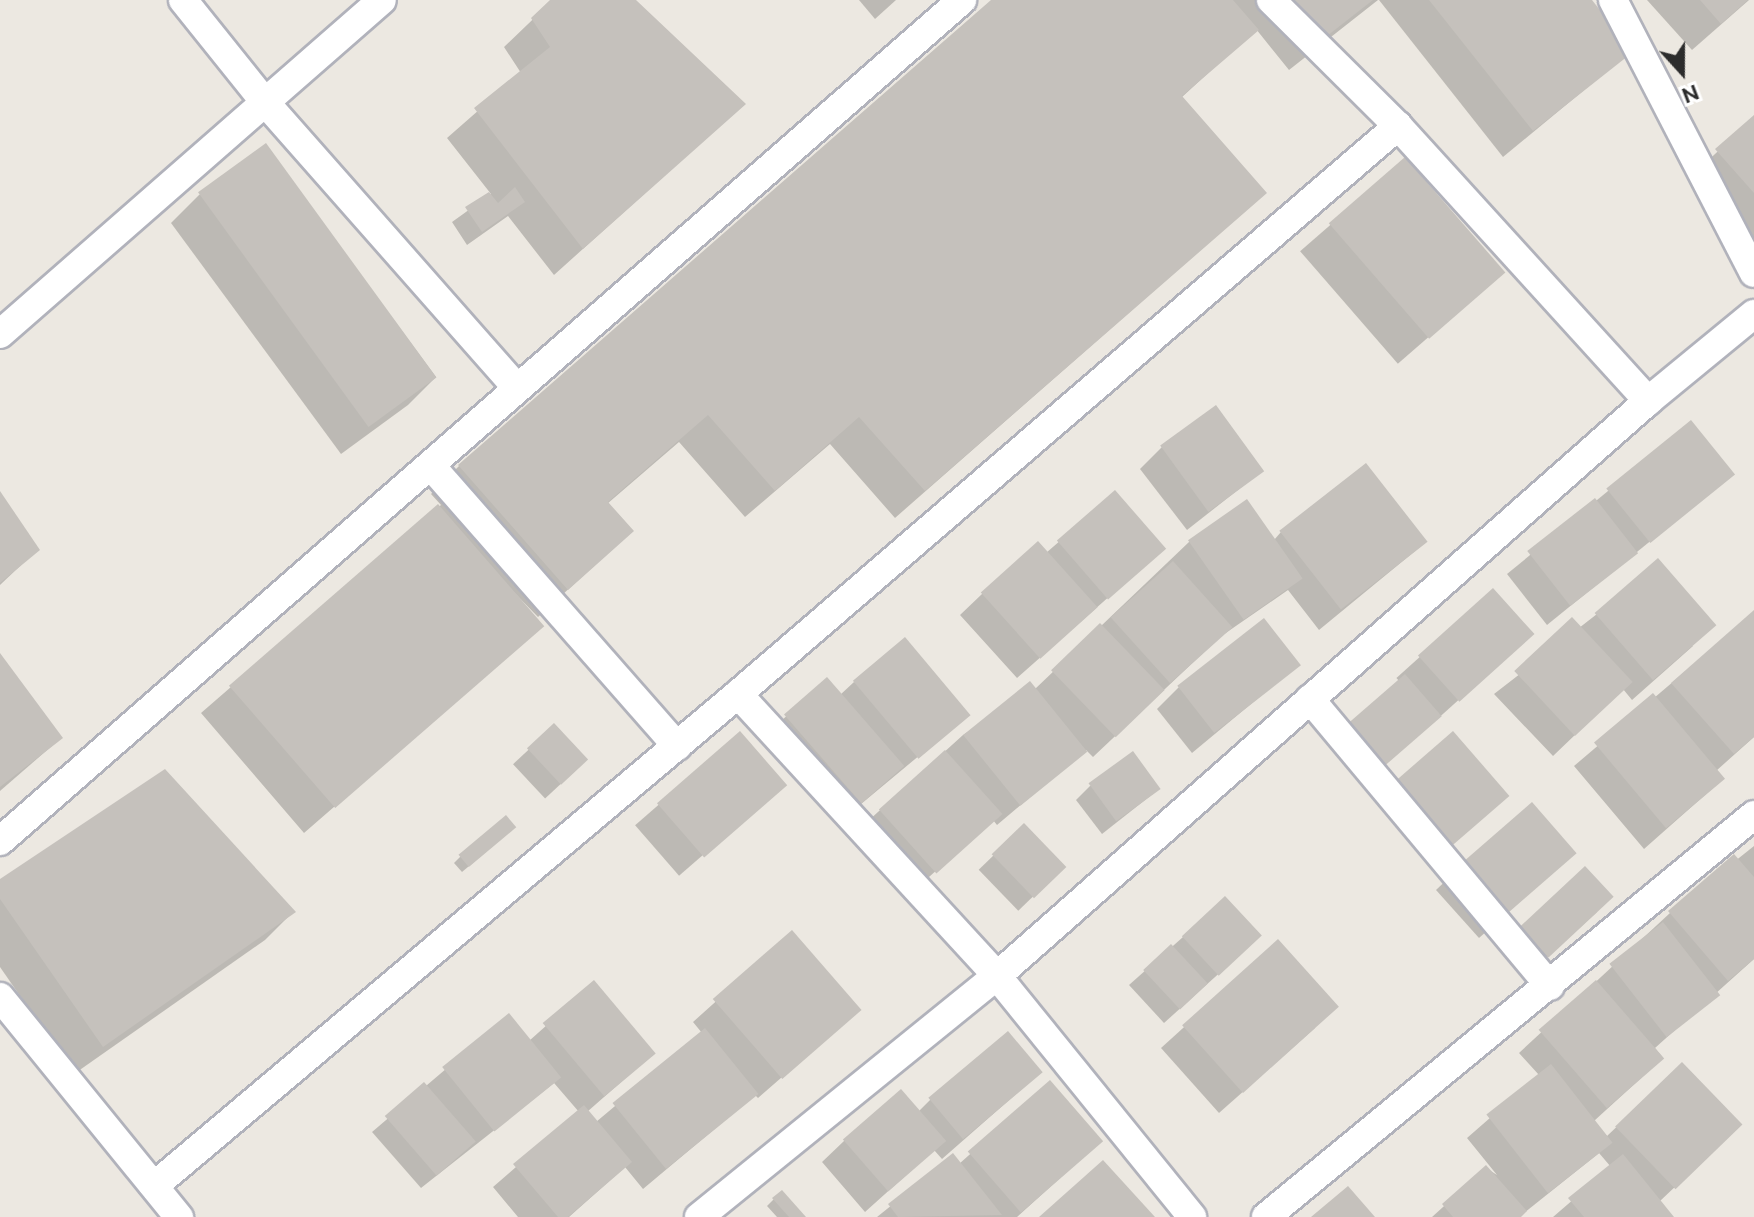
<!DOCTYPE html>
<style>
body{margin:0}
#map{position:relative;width:1754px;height:1217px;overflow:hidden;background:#ece8e1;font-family:Ubuntu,sans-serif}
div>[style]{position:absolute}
.shadow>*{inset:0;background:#0003;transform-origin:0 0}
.building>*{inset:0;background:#c5c1bc;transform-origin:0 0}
.roads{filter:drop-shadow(2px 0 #b1b2bb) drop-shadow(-2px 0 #b1b2bb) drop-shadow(0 2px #b1b2bb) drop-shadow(0 -2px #b1b2bb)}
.street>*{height:28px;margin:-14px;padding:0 14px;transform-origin:14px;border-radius:14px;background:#fff}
span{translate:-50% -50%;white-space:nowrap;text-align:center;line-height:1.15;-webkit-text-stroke:8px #fff;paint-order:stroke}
.north{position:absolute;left:1642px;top:32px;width:80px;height:80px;-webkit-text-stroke:6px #fff;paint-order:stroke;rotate:159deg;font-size:22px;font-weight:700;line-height:32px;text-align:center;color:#2c2c2c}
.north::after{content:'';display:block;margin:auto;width:28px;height:36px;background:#2c2c2c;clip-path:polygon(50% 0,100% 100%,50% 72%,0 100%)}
</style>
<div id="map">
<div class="shadow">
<div style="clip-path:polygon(553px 0,633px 0,744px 104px,554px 275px,508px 216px,467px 245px,452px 222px,491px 194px,447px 138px,521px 73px,504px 47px)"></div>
<div style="clip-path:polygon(859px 0,896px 0,875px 19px)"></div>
<div style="clip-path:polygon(994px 0,1378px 0,1289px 70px,1256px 29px,1181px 98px,1265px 193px,895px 518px,830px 444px,745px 517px,679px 442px,607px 504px,632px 531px,538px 617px,498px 576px,541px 627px,304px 833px,201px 713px,441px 505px,431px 494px,459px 466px)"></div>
<div style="clip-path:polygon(1379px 0,1589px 0,1630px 52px,1503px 157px)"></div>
<div style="clip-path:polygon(1647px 0,1749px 0,1692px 50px)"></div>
<div style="clip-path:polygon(1754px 118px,1754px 253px,1689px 178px)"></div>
<div style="clip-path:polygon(265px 146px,436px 377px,408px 405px,341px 454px,171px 223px,199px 195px)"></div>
<div style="left:1405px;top:160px;width:149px;height:139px;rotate:49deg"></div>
<div style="clip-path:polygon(1162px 447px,1262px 471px,1187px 530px,1140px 469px)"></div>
<div style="clip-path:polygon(1733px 474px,1547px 625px,1507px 574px,1608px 491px)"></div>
<div style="clip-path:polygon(1115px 493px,1163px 549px,1017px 678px,960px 615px,982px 594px,1046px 553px)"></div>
<div style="clip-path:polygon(0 495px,38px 549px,0 585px)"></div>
<div style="clip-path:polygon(1281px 532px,1426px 542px,1319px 630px,1288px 590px,1220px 637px,1093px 757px,1086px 750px,997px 825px,993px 820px,911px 893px,857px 831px,963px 735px,1035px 689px,1189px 542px,1274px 540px)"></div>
<div style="left:1493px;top:591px;width:58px;height:130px;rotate:48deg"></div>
<div style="clip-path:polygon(1754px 613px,1754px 737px,1716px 771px,1723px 779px,1644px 849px,1574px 766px)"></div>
<div style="clip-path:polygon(1597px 614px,1693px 646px,1632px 700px,1623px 689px,1553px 756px,1494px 694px)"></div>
<div style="clip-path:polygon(0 656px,61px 738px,0 791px)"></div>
<div style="clip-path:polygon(1298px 665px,1192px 753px,1157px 709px,1179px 687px)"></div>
<div style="clip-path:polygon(827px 680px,840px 695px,854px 682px,968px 715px,837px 824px,763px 737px)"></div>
<div style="left:554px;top:726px;width:47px;height:56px;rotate:47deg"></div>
<div style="left:740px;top:734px;width:67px;height:139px;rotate:49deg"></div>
<div style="clip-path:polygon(1397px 782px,1506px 795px,1429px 865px,1376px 803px)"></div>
<div style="clip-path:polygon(1090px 786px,1159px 789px,1102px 834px,1076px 800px)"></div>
<div style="left:1024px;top:826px;width:57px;height:63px;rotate:46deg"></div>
<div style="clip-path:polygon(507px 834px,462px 872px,454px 863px,461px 856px)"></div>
<div style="clip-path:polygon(1754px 846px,1754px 959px,1655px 1048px,1663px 1058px,1594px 1121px,1607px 1136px,1682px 1065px,1718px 1146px,1659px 1202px,1671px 1217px,1553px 1217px,1611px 1167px,1599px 1153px,1519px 1217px,1432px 1217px,1486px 1168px,1497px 1175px,1467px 1138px,1539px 1075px,1519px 1053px,1670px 913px)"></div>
<div style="clip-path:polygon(1574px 853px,1479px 938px,1436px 890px,1458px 869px)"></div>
<div style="clip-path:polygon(0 882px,293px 912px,265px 940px,74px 1074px,0 967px)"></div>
<div style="clip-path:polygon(1597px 912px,1533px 970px,1506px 942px,1520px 927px)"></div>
<div style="clip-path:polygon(792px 933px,859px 1010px,758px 1098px,755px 1095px,643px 1189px,625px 1167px,569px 1217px,518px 1217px,493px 1187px,579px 1112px,554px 1083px,421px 1188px,372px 1132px,508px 1016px,529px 1041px,594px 983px,654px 1053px,587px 1112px,596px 1122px,702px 1033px,693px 1022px)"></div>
<div style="clip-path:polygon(1183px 937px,1245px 950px,1164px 1023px,1129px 985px)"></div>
<div style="clip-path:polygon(1278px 942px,1315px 1028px,1219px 1113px,1161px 1048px)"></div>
<div style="clip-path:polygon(1041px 1072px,942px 1159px,934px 1150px,865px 1212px,822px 1162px,844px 1141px,918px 1112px,931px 1099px)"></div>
<div style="clip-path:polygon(1050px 1083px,1101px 1141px,1017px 1217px,877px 1217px,953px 1156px,959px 1164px)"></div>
<div style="clip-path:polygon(774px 1199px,804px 1217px,777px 1217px,767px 1206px)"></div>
</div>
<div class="building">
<div style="clip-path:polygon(550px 0,636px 0,746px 104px,583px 249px,474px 108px,550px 47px,531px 18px)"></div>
<div style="clip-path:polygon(991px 0,1233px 0,1259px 30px,1182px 96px,1267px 193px,925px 491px,859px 417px,775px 491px,708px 415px,608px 502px,634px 531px,568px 590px,458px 465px)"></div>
<div style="clip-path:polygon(1284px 0,1373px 0,1318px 43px)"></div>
<div style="clip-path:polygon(1429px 0,1592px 0,1633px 52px,1533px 131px)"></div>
<div style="clip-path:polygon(1700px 0,1748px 0,1721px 24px)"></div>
<div style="clip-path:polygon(1754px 115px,1754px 193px,1715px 149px)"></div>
<div style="left:266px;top:143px;width:290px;height:84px;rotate:54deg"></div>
<div style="left:1405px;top:157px;width:153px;height:101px;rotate:49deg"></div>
<div style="clip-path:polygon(515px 187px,525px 202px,482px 232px,465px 207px,489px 192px,498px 203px)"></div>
<div style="left:1216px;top:405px;width:82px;height:69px;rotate:54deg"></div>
<div style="left:1691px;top:420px;width:70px;height:109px;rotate:51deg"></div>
<div style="left:1366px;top:463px;width:100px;height:110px;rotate:52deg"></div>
<div style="left:1115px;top:490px;width:78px;height:77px;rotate:49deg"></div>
<div style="clip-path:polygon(0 491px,40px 550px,0 583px)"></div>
<div style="left:1595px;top:498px;width:70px;height:86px;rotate:52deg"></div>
<div style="left:1247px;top:499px;width:97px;height:72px;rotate:55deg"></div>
<div style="left:438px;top:504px;width:162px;height:277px;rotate:49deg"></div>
<div style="left:1038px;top:541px;width:89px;height:77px;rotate:48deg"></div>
<div style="left:1658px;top:558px;width:89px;height:84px;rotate:49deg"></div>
<div style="left:1173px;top:561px;width:89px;height:84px;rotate:48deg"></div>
<div style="left:1493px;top:588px;width:62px;height:101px;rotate:48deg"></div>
<div style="clip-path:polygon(1754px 610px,1754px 737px,1734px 754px,1671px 683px)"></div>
<div style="left:1572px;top:617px;width:89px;height:79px;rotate:47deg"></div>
<div style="left:1264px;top:618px;width:60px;height:110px;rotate:52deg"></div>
<div style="left:1100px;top:623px;width:93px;height:68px;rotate:46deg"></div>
<div style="left:905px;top:637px;width:102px;height:68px;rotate:50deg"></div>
<div style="clip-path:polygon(0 653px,63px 738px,0 787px)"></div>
<div style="left:1405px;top:674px;width:56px;height:79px;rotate:49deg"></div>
<div style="left:827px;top:677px;width:118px;height:57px;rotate:49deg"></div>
<div style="left:1030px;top:681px;width:91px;height:86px;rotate:51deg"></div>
<div style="left:1653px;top:693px;width:112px;height:77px;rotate:50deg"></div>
<div style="left:554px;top:723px;width:50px;height:37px;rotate:47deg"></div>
<div style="left:740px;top:731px;width:72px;height:110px;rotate:49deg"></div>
<div style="left:1453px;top:731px;width:86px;height:75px;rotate:49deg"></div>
<div style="left:945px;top:750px;width:86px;height:89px;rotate:48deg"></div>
<div style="left:1133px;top:751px;width:47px;height:55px;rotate:54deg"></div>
<div style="clip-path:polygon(165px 769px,296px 912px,103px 1047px,0 899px,0 879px)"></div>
<div style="left:1532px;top:802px;width:68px;height:99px;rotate:49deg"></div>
<div style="left:506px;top:815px;width:16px;height:62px;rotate:50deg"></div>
<div style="left:1024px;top:823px;width:61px;height:45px;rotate:46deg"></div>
<div style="clip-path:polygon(1734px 854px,1754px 877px,1754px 959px,1728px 981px,1668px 911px)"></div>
<div style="left:1585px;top:866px;width:42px;height:89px;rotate:47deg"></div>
<div style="left:1225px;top:896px;width:54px;height:59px;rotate:47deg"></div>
<div style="left:1663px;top:922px;width:93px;height:68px;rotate:52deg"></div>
<div style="left:792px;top:930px;width:106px;height:105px;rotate:49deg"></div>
<div style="left:1278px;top:939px;width:91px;height:129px;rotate:48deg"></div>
<div style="left:1171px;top:944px;width:54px;height:38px;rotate:47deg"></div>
<div style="left:594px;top:980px;width:96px;height:67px;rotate:50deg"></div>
<div style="left:1596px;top:980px;width:104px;height:76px;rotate:49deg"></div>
<div style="left:509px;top:1013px;width:83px;height:86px;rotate:51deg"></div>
<div style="left:705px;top:1028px;width:85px;height:119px;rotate:51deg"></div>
<div style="left:1008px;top:1031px;width:54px;height:104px;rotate:50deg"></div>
<div style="left:1682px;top:1062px;width:87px;height:93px;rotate:46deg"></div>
<div style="left:1551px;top:1064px;width:100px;height:82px;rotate:52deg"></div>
<div style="left:1050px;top:1080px;width:81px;height:109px;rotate:49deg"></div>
<div style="left:424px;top:1082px;width:79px;height:52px;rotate:49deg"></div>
<div style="left:901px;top:1089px;width:69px;height:77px;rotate:49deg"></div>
<div style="clip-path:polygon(584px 1105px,632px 1162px,568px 1217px,558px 1217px,513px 1164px)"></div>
<div style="clip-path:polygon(953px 1153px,1002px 1215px,898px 1217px,888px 1204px)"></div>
<div style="clip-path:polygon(1623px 1154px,1674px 1217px,1584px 1217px,1568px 1198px)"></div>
<div style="clip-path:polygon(1103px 1160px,1155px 1217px,1039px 1217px)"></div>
<div style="clip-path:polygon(1486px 1165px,1527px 1211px,1521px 1217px,1453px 1217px,1442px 1204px)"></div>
<div style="clip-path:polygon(1348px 1186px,1375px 1217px,1311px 1217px)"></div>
<div style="clip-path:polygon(782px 1190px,806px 1217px,789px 1217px,772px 1198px)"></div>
</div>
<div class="roads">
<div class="street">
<div style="left:183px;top:0;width:129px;rotate:51.3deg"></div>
<div style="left:264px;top:101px;width:380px;rotate:48.6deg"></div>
<div style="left:1271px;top:0;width:179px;rotate:44.8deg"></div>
<div style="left:1398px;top:126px;width:372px;rotate:47.7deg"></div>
<div style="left:1613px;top:0;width:307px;rotate:62.7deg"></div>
<div style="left:0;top:334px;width:507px;rotate:-41.16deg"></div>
<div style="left:431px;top:466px;width:373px;rotate:48.7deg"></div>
<div style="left:738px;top:694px;width:383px;rotate:47.4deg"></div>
<div style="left:997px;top:976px;width:310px;rotate:51deg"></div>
<div style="left:1310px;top:699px;width:374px;rotate:50.1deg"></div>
<div style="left:0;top:841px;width:1278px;rotate:-41.16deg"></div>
<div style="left:0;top:997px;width:284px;rotate:50.9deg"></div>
<div style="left:154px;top:1186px;width:764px;rotate:-40.11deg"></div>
<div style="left:738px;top:694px;width:871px;rotate:-40.72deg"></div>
<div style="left:699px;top:1217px;width:383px;rotate:-39deg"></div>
<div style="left:997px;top:976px;width:869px;rotate:-41.45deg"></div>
<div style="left:1648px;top:401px;width:137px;rotate:-39.4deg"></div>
<div style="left:1266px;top:1217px;width:632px;rotate:-39.48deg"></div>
</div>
</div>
<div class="north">N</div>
</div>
